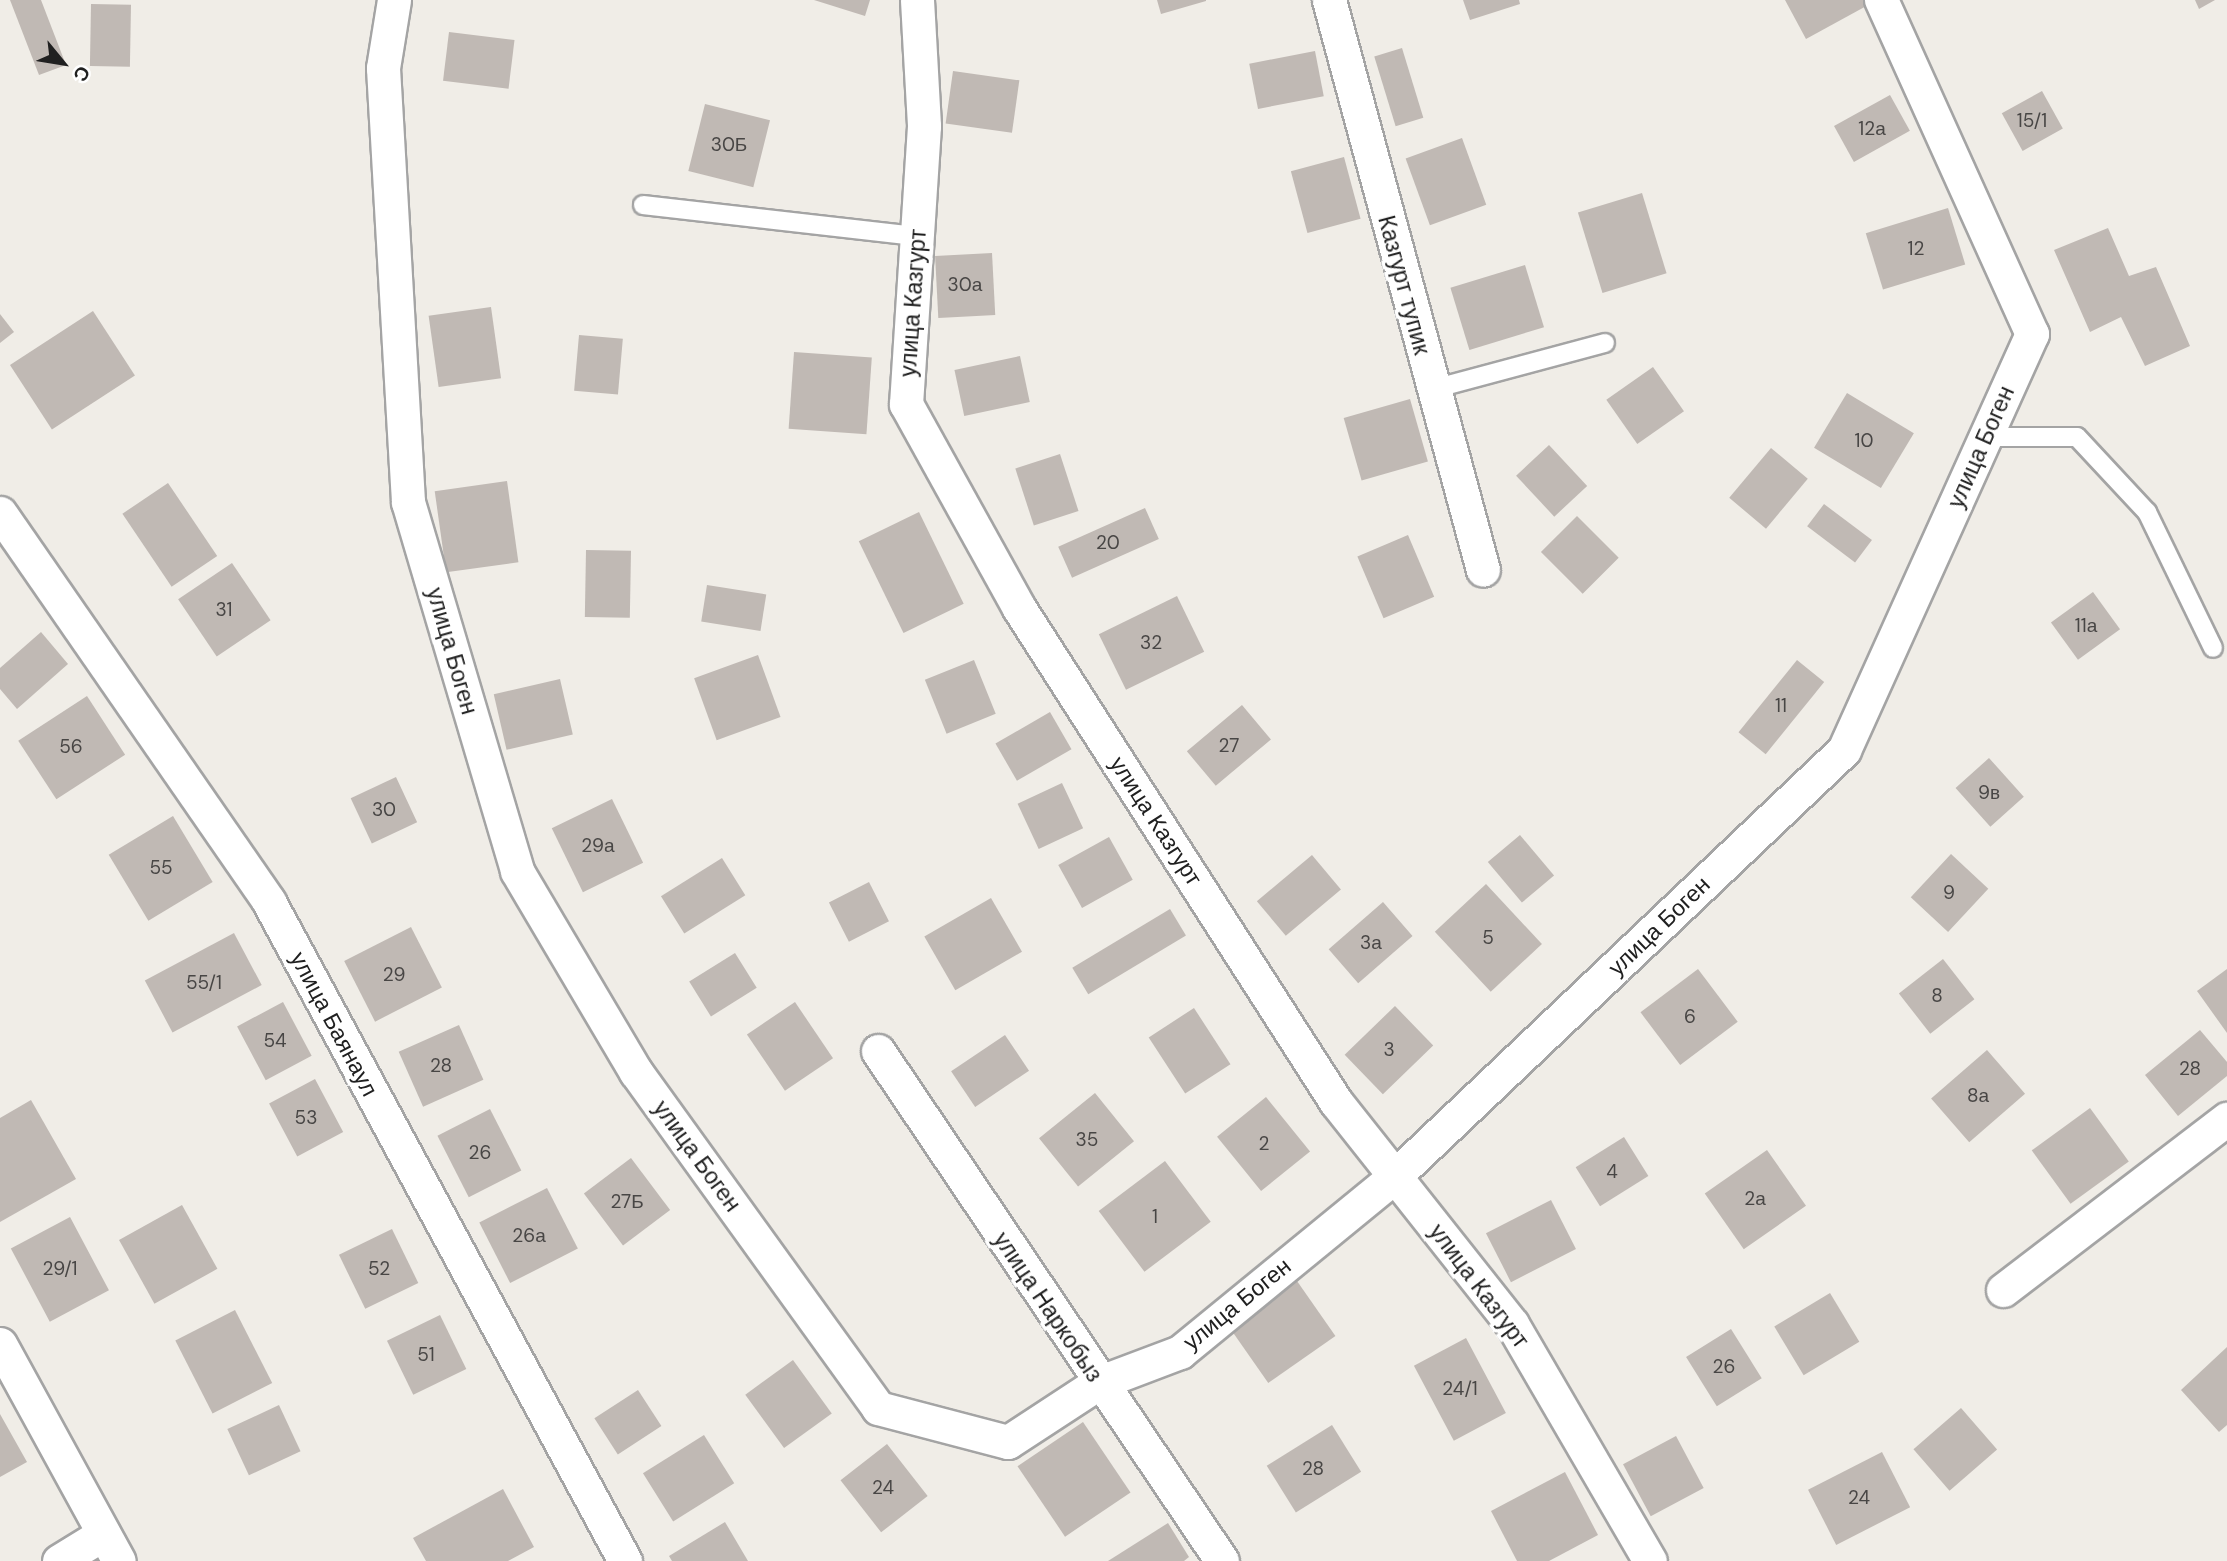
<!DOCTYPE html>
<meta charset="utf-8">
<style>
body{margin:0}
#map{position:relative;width:2227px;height:1561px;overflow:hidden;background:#f0ede7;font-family:"DM Sans",sans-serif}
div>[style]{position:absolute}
.building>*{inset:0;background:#c0b9b4;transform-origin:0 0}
.roads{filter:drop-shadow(2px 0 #a4a4a4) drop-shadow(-2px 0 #a4a4a4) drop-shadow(0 2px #a4a4a4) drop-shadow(0 -2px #a4a4a4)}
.service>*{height:18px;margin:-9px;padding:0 9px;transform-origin:9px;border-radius:9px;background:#fff}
.minor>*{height:33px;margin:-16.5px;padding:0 16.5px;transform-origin:16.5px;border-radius:16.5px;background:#fff}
span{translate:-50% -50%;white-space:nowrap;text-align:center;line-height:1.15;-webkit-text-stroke:7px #fff;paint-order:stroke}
.number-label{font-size:19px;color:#484645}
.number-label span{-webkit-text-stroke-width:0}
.street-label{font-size:23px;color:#202020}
.north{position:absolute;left:28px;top:28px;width:70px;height:70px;-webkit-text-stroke:5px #fff;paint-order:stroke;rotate:120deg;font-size:19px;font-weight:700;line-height:28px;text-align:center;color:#202020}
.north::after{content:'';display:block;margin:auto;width:24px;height:32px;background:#202020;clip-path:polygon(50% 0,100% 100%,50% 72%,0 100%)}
</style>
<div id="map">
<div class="building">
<div style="clip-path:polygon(10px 0,41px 0,66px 65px,39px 75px)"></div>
<div style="clip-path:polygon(814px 0,870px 0,865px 16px)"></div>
<div style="clip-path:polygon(1157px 0,1206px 0,1206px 1px,1161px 14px)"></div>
<div style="clip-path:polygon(1463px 0,1519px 0,1520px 4px,1470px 20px)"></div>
<div style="clip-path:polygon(1785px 0,1868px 0,1870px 4px,1806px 39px)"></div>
<div style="clip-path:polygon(2195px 0,2215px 0,2199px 9px)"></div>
<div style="left:91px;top:4px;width:40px;height:62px;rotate:1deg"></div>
<div style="left:449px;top:32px;width:66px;height:49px;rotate:7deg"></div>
<div style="left:1402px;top:48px;width:73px;height:29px;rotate:73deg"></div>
<div style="left:1315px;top:51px;width:46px;height:67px;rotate:79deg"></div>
<div style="left:953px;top:71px;width:67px;height:53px;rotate:8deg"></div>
<div style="left:2042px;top:91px;width:43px;height:46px;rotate:61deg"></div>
<div style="left:1890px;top:95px;width:41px;height:64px;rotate:61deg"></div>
<div style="left:705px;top:104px;width:67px;height:69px;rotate:14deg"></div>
<div style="left:1462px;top:138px;width:71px;height:60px;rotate:70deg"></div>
<div style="left:1344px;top:157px;width:64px;height:55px;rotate:75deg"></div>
<div style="left:1642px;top:193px;width:84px;height:67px;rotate:73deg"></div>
<div style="left:1948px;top:208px;width:59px;height:86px;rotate:73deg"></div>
<div style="clip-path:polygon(2108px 228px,2129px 276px,2156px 267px,2190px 346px,2145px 366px,2121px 317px,2090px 332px,2054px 250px)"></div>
<div style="left:992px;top:253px;width:62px;height:57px;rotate:87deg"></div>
<div style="left:1525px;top:265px;width:65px;height:78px;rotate:73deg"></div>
<div style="left:491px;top:307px;width:72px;height:63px;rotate:82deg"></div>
<div style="left:93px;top:311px;width:77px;height:99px;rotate:57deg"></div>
<div style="clip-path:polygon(0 314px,14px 332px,0 343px)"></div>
<div style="left:579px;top:335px;width:44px;height:56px;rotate:5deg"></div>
<div style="left:794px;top:352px;width:78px;height:77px;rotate:4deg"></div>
<div style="left:1020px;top:356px;width:47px;height:67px;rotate:78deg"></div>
<div style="left:1653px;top:367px;width:54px;height:57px;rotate:55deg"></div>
<div style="left:1847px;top:393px;width:78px;height:64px;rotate:31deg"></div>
<div style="left:1410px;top:399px;width:65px;height:69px;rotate:74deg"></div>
<div style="left:1549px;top:445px;width:56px;height:45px;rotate:47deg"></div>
<div style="left:1771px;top:448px;width:48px;height:65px;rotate:40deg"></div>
<div style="left:1060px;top:454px;width:60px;height:47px;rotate:72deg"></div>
<div style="left:507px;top:481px;width:82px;height:73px;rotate:82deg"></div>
<div style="left:168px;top:483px;width:88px;height:55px;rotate:56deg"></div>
<div style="left:1824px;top:504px;width:60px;height:28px;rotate:37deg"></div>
<div style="left:1145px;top:508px;width:34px;height:95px;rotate:66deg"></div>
<div style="left:919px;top:512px;width:102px;height:67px;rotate:64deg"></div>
<div style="left:1577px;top:516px;width:59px;height:51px;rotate:45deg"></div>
<div style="left:1408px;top:535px;width:67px;height:55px;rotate:67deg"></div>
<div style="left:586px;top:550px;width:45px;height:67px;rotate:1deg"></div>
<div style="left:232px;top:563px;width:69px;height:65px;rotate:56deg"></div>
<div style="left:707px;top:585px;width:60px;height:37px;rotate:9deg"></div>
<div style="left:2093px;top:592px;width:46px;height:52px;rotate:54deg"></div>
<div style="left:1177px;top:596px;width:62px;height:87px;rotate:64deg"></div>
<div style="clip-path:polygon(41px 632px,68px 664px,17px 709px,0 689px,0 668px)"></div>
<div style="left:758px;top:655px;width:66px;height:68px;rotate:70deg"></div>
<div style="left:974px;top:660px;width:58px;height:53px;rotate:68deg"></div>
<div style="left:1797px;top:660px;width:35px;height:93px;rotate:39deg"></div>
<div style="left:560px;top:679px;width:57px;height:68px;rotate:77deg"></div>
<div style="left:87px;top:696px;width:70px;height:82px;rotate:57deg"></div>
<div style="left:1242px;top:705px;width:45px;height:72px;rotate:50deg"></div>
<div style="left:1050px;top:712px;width:43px;height:63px;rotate:60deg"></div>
<div style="left:1989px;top:758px;width:52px;height:45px;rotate:48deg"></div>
<div style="left:396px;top:777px;width:50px;height:50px;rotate:65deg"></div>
<div style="left:1062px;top:783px;width:50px;height:49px;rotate:65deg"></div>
<div style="left:612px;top:799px;width:71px;height:67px;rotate:64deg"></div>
<div style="left:173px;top:816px;width:77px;height:75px;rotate:59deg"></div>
<div style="left:1520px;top:835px;width:53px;height:42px;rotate:50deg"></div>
<div style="left:1109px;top:837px;width:49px;height:58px;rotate:61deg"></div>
<div style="left:1951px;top:854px;width:51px;height:59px;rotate:43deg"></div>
<div style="left:1312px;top:855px;width:45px;height:72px;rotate:50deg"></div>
<div style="left:722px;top:858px;width:44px;height:72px;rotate:58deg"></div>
<div style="left:869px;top:882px;width:44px;height:45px;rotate:63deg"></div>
<div style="left:1486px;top:884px;width:82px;height:70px;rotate:47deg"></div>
<div style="left:991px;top:898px;width:62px;height:77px;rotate:60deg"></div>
<div style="left:1383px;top:902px;width:45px;height:72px;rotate:49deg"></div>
<div style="left:1170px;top:909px;width:31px;height:114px;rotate:59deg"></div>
<div style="left:411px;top:927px;width:68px;height:75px;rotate:63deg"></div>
<div style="left:234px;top:933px;width:59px;height:101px;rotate:62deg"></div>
<div style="left:735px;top:953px;width:41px;height:54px;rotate:58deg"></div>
<div style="left:1943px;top:959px;width:51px;height:56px;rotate:52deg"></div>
<div style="left:1698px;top:969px;width:66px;height:72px;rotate:53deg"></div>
<div style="clip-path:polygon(2227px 969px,2227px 1033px,2197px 991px)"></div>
<div style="left:283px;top:1002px;width:61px;height:52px;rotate:62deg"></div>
<div style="left:795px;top:1002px;width:68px;height:58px;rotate:56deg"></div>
<div style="left:1395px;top:1006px;width:55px;height:70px;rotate:46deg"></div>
<div style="left:1194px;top:1008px;width:67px;height:54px;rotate:57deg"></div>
<div style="left:459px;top:1025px;width:60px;height:66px;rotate:66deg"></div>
<div style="clip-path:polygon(2200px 1030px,2227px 1062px,2227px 1076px,2178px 1116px,2145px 1075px)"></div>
<div style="left:1005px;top:1035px;width:43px;height:65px;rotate:56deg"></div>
<div style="left:1987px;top:1050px;width:58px;height:74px;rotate:49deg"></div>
<div style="left:315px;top:1079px;width:60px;height:52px;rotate:62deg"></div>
<div style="left:1095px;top:1093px;width:62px;height:72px;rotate:51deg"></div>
<div style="left:1266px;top:1097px;width:70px;height:63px;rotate:51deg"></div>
<div style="clip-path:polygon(31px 1100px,76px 1179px,0 1222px,0 1118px)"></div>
<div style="left:2090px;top:1108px;width:66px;height:72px;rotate:54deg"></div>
<div style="left:490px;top:1109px;width:69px;height:59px;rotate:63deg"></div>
<div style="left:1624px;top:1137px;width:46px;height:57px;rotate:58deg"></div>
<div style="left:1767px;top:1150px;width:68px;height:76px;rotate:55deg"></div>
<div style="left:631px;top:1158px;width:65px;height:59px;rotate:53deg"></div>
<div style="left:1165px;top:1161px;width:76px;height:83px;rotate:53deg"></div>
<div style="left:547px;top:1188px;width:68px;height:76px;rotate:63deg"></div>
<div style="left:1551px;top:1200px;width:55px;height:73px;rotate:63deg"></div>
<div style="left:182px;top:1205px;width:73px;height:72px;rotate:61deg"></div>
<div style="left:70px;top:1217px;width:83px;height:67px;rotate:62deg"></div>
<div style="left:392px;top:1229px;width:60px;height:59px;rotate:64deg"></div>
<div style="left:1297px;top:1281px;width:67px;height:82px;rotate:55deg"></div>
<div style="left:1830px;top:1293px;width:57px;height:65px;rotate:59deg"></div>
<div style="left:235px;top:1310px;width:82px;height:67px;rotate:63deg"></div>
<div style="left:440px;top:1315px;width:60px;height:59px;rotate:64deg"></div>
<div style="left:1731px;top:1329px;width:58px;height:53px;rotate:58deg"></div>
<div style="left:1466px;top:1338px;width:85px;height:59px;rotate:62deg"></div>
<div style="clip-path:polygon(2227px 1347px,2227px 1425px,2219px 1432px,2181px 1390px)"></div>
<div style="left:793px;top:1360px;width:66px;height:59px;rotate:54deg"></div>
<div style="left:638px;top:1390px;width:43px;height:52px;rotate:57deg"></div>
<div style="left:279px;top:1405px;width:51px;height:57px;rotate:65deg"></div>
<div style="left:1961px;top:1408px;width:55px;height:63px;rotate:49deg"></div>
<div style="clip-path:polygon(0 1414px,27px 1462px,0 1477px)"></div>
<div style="left:1083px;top:1422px;width:85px;height:79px;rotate:56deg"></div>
<div style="left:1332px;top:1425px;width:55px;height:77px;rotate:58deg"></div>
<div style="left:704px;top:1435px;width:57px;height:72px;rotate:58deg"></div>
<div style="left:1676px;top:1436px;width:59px;height:60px;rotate:62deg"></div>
<div style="left:887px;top:1444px;width:66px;height:59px;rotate:52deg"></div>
<div style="left:1882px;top:1452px;width:62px;height:83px;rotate:63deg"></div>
<div style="clip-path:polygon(1565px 1472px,1598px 1535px,1549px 1561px,1517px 1561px,1491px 1511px)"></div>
<div style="clip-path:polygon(503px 1489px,534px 1547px,508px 1561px,426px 1561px,413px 1538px)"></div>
<div style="clip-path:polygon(725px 1522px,748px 1561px,672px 1561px,669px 1556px)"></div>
<div style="clip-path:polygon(1168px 1523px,1189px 1557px,1184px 1561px,1108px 1561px)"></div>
</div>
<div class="roads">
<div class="service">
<div style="left:643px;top:205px;width:276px;rotate:6.5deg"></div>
<div style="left:1433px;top:389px;width:178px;rotate:-15deg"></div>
<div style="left:1985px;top:437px;width:92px"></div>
<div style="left:2077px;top:437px;width:103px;rotate:47deg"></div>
<div style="left:2147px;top:512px;width:151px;rotate:64.1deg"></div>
</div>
<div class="minor">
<div style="left:394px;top:0;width:69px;rotate:99.2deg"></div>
<div style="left:383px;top:68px;width:435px;rotate:86.7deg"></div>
<div style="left:408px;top:502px;width:385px;rotate:73.5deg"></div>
<div style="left:517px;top:871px;width:234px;rotate:59.4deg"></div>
<div style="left:636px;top:1072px;width:414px;rotate:54.2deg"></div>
<div style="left:878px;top:1408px;width:134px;rotate:14.7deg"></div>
<div style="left:1008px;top:1442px;width:108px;rotate:-33.2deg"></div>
<div style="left:1098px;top:1383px;width:88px;rotate:-20.7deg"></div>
<div style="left:1180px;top:1352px;width:278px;rotate:-39.3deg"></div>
<div style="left:1395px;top:1176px;width:619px;rotate:-43.49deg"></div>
<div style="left:1844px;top:750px;width:457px;rotate:-65.7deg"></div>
<div style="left:2032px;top:334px;width:367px;rotate:-114.3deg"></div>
<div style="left:917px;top:0;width:126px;rotate:86.8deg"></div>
<div style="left:924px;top:126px;width:279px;rotate:93.7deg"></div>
<div style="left:906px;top:404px;width:233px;rotate:61deg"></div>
<div style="left:1019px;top:608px;width:587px;rotate:57.31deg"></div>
<div style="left:1336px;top:1102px;width:283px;rotate:51.6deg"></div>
<div style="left:1512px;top:1324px;width:274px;rotate:59.8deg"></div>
<div style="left:1329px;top:0;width:590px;rotate:74.88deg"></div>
<div style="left:0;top:513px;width:473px;rotate:55.3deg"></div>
<div style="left:269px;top:902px;width:749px;rotate:61.62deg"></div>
<div style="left:878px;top:1051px;width:615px;rotate:56deg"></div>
<div style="left:2003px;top:1290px;width:282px;rotate:-37.4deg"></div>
<div style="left:0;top:1344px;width:247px;rotate:61.3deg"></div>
<div style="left:59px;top:1561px;width:52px;rotate:-31.5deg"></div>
</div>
</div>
<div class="number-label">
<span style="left:2032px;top:121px">15/1</span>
<span style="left:1872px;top:129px">12а</span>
<span style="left:729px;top:145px">30Б</span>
<span style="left:1916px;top:249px">12</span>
<span style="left:965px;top:285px">30а</span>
<span style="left:1864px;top:441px">10</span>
<span style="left:1108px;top:543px">20</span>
<span style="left:224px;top:610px">31</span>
<span style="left:2086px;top:626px">11а</span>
<span style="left:1151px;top:643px">32</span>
<span style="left:1781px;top:706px">11</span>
<span style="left:1229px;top:746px">27</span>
<span style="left:71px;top:747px">56</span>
<span style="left:1989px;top:793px">9в</span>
<span style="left:384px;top:810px">30</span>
<span style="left:598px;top:846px">29а</span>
<span style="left:161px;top:868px">55</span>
<span style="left:1949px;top:893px">9</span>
<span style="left:1488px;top:938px">5</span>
<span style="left:1371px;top:943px">3а</span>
<span style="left:394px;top:975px">29</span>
<span style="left:204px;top:983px">55/1</span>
<span style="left:1937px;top:996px">8</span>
<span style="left:1690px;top:1017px">6</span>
<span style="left:275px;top:1041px">54</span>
<span style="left:1389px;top:1050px">3</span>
<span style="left:441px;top:1066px">28</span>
<span style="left:2190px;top:1069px">28</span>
<span style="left:1978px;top:1096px">8а</span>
<span style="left:306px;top:1118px">53</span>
<span style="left:1087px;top:1140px">35</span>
<span style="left:1264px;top:1144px">2</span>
<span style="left:480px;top:1153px">26</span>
<span style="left:1612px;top:1172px">4</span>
<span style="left:1755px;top:1199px">2а</span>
<span style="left:627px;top:1202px">27Б</span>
<span style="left:1155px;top:1217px">1</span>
<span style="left:529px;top:1236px">26а</span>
<span style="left:60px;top:1269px">29/1</span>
<span style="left:379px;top:1269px">52</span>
<span style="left:426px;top:1355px">51</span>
<span style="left:1724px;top:1367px">26</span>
<span style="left:1460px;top:1389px">24/1</span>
<span style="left:1313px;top:1469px">28</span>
<span style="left:883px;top:1488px">24</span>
<span style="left:1859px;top:1498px">24</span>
</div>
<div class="street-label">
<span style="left:1404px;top:285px;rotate:75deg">Казгурт тупик</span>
<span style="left:913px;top:303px;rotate:-86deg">улица Казгурт</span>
<span style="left:1981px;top:447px;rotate:-66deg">улица Боген</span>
<span style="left:452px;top:651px;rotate:74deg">улица Боген</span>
<span style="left:1156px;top:821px;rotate:57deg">улица Казгурт</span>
<span style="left:1659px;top:926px;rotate:-44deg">улица Боген</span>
<span style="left:334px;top:1024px;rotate:62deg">улица Баянаул</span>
<span style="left:697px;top:1156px;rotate:54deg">улица Боген</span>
<span style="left:1479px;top:1286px;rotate:53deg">улица Казгурт</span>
<span style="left:1237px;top:1304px;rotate:-39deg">улица Боген</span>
<span style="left:1048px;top:1307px;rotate:56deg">улица Наркобыз</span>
</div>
<div class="north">С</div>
</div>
